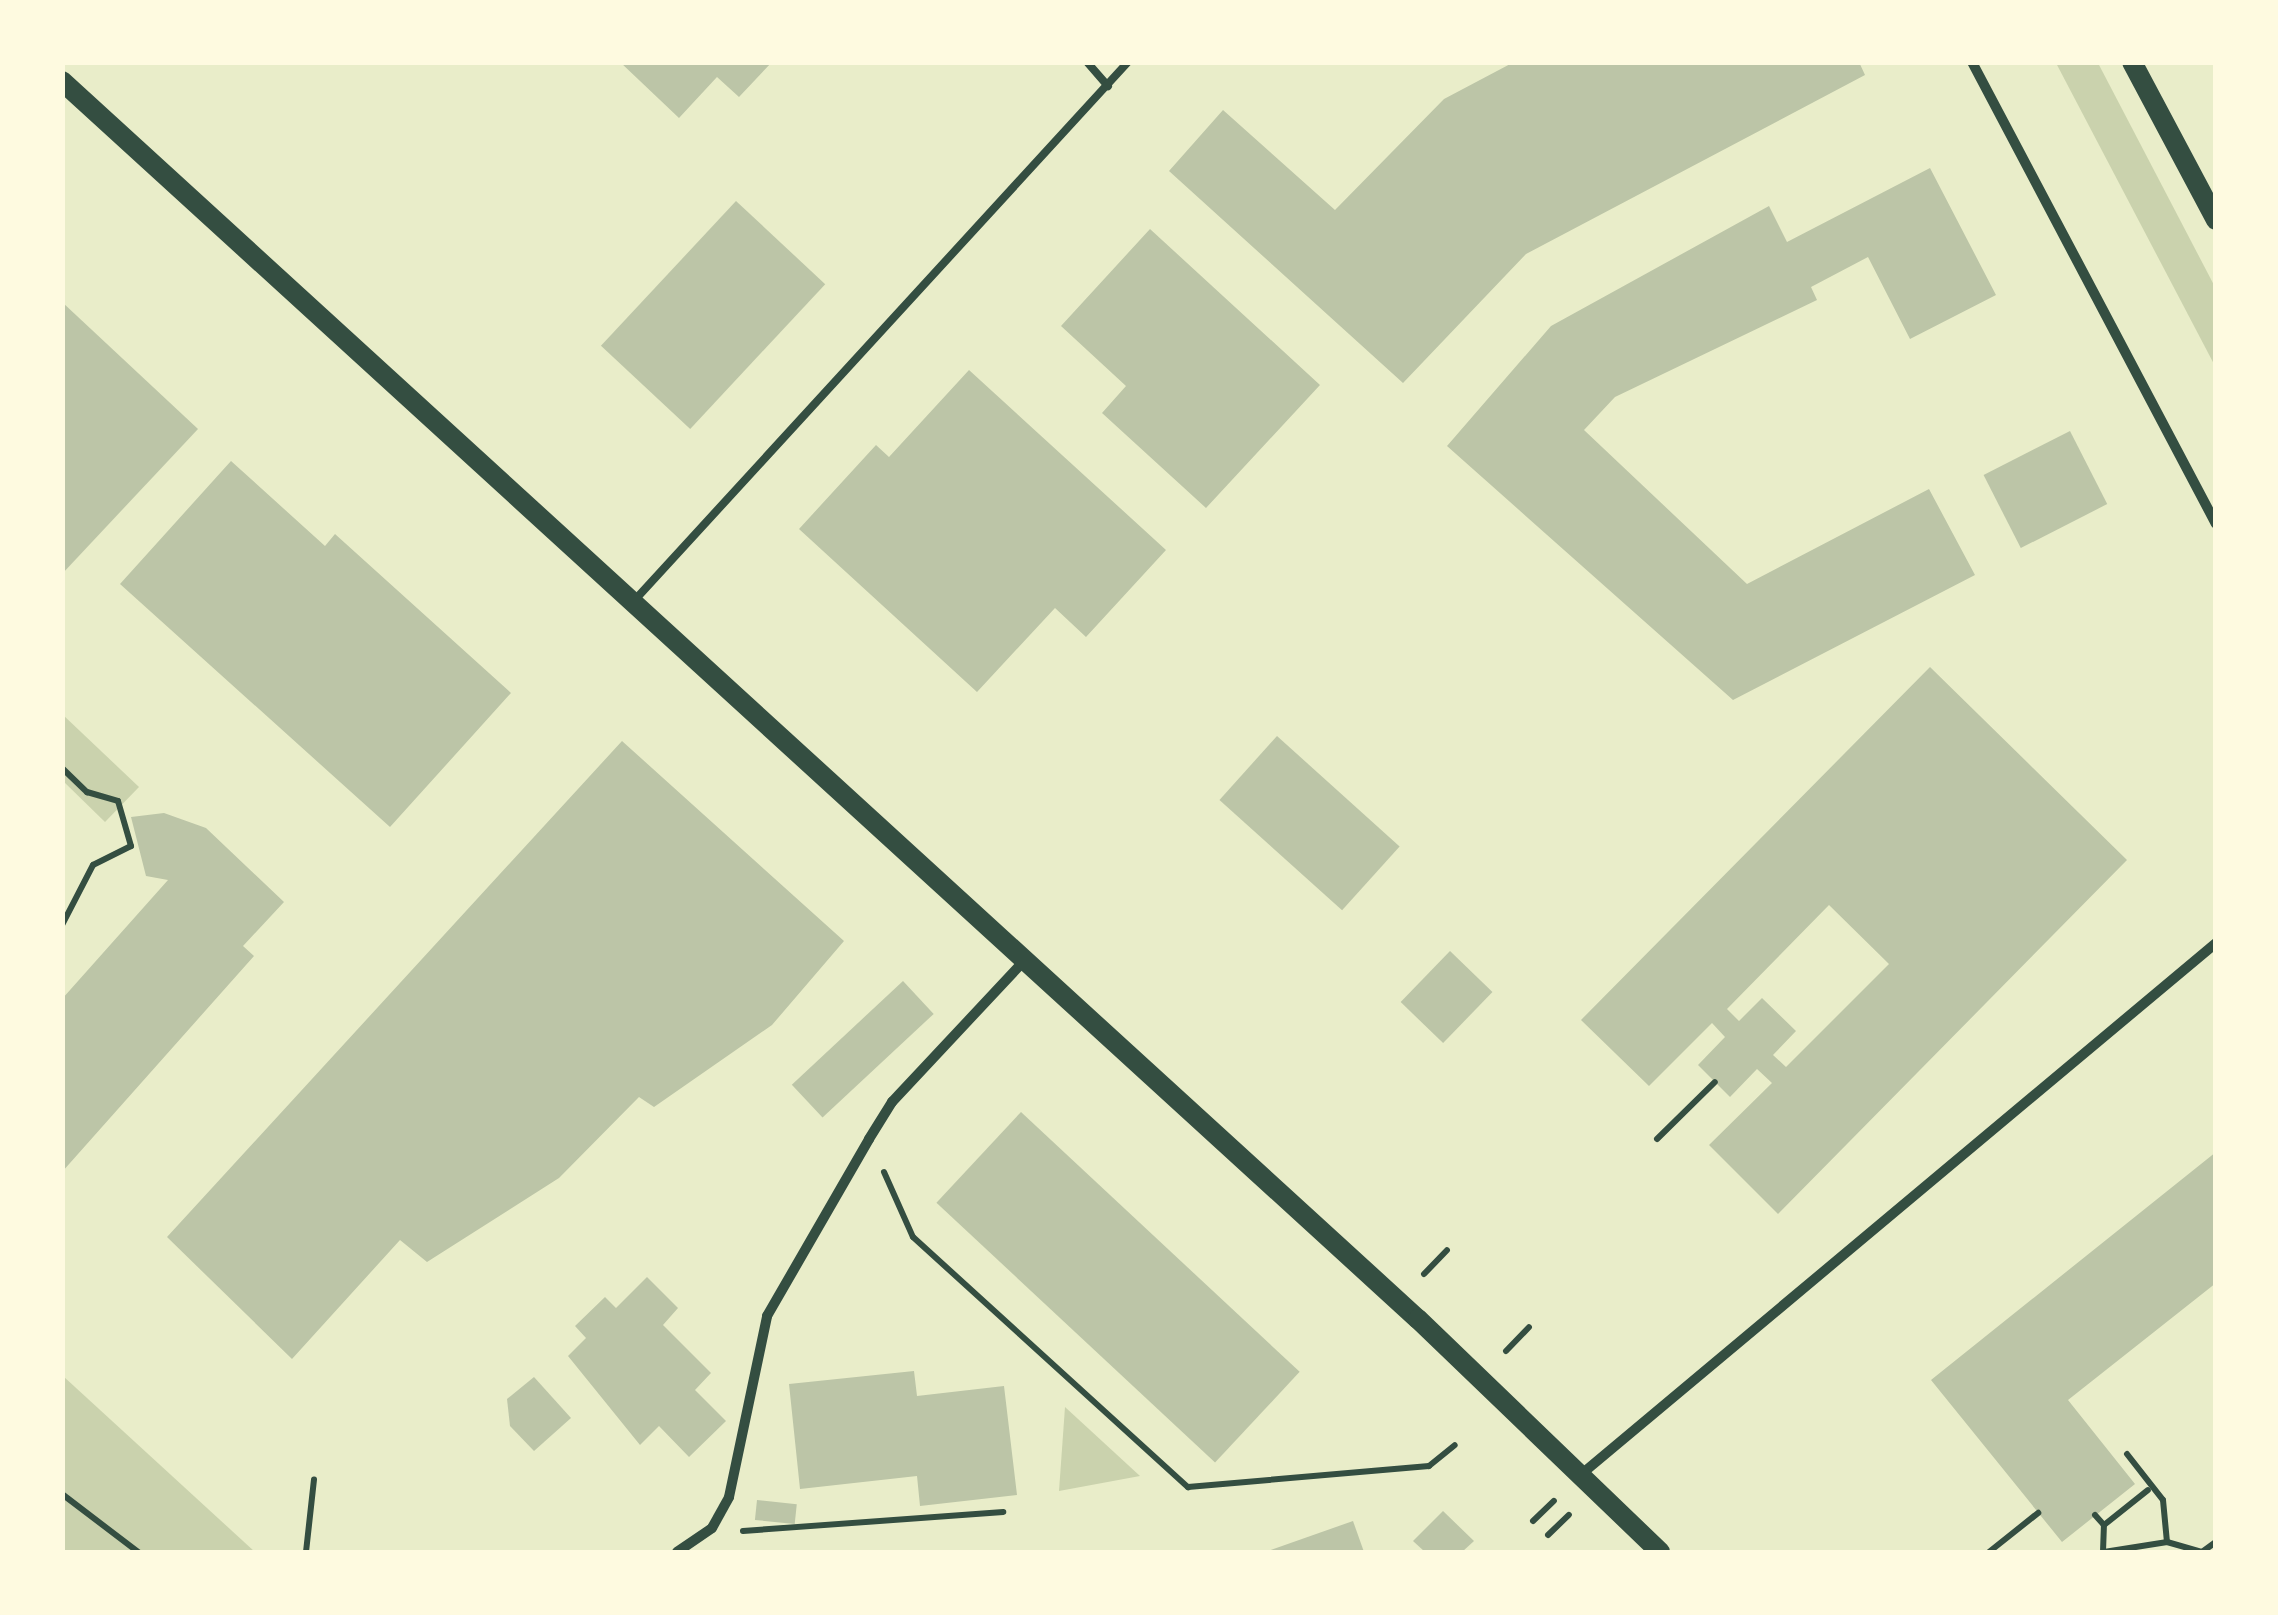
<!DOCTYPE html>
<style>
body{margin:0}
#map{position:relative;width:2278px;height:1615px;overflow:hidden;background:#e9edc9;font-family:"Fira Sans",sans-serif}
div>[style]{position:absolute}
.green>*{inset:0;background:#cad2ad}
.building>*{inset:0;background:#bcc5a7;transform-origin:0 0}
.path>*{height:6px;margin:-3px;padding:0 3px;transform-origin:3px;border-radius:3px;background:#344e41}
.service>*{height:8px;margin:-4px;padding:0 4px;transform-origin:4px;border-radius:4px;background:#344e41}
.minor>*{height:10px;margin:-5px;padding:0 5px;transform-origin:5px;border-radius:5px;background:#344e41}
.secondary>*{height:20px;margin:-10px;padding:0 10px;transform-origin:10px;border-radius:10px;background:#344e41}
span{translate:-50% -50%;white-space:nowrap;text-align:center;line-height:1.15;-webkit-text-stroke:8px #fefae0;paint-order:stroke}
.frame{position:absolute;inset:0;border:65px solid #fefae0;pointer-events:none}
</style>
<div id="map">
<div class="green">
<div style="clip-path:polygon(2056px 63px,2098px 63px,2215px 287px,2215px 366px)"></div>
<div style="clip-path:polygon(62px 714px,139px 787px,105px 822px,63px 781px)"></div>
<div style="clip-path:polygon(63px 1376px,255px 1552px,63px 1552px)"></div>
<div style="clip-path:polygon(1065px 1407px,1140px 1476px,1059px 1491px)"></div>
</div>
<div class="building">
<div style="clip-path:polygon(620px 62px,772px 62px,739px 97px,717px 77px,679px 118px)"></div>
<div style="clip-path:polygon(1514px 62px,1859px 62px,1865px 75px,1526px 254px,1403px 383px,1169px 171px,1223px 110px,1335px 210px,1444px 99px)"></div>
<div style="clip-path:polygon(1930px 168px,1996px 295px,1910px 339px,1868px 257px,1811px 287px,1817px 300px,1615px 397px,1584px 430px,1747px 584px,1929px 489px,1975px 575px,1733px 700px,1447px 446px,1551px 326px,1769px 206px,1787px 242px)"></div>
<div style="left:736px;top:201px;width:122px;height:198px;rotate:43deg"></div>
<div style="clip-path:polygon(1150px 229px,1320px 385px,1206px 508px,1102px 413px,1126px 386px,1061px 326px)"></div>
<div style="clip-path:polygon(62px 302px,198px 429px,62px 574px)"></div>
<div style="clip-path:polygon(969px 370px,1166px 550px,1086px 637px,1055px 608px,977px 692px,799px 529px,876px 445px,889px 457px)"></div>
<div style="left:2070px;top:431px;width:82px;height:97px;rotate:63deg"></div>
<div style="clip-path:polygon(231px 461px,325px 546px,335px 534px,511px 693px,390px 827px,120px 584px)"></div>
<div style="clip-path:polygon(evenodd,1930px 667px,2127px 860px,1778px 1214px,1709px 1145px,1772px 1083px,1757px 1069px,1730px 1097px,1698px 1065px,1725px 1037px,1712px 1023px,1649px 1086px,1581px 1020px,1930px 667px,1829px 905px,1889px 964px,1786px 1067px,1773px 1055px,1796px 1031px,1762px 998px,1739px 1021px,1727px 1009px,1829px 905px)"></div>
<div style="left:1277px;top:736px;width:165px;height:86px;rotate:42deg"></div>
<div style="clip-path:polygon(622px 741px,844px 941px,772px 1025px,654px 1107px,639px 1097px,559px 1178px,427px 1262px,400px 1240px,292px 1359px,167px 1237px)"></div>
<div style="clip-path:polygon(164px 813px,206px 828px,284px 902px,243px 946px,254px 956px,62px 1172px,62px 999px,168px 880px,146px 876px,131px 817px)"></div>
<div style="left:1450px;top:951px;width:59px;height:71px;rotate:44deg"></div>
<div style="left:903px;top:981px;width:45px;height:152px;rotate:47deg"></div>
<div style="left:1021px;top:1112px;width:381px;height:124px;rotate:43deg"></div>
<div style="clip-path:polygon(2216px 1152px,2216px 1283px,2068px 1400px,2135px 1484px,2062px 1542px,1931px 1380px)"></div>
<div style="clip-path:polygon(647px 1277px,678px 1308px,663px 1325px,711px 1373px,695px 1390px,726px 1421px,689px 1457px,659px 1426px,640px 1445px,568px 1356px,586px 1338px,575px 1326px,605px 1297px,616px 1308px)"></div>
<div style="clip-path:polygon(914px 1371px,917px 1396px,1004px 1386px,1017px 1495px,920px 1506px,917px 1476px,800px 1489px,789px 1384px)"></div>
<div style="clip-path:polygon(534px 1377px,571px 1418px,534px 1451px,510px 1426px,507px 1399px)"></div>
<div style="left:757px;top:1500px;width:40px;height:20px;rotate:6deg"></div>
<div style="clip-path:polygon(1443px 1511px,1474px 1541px,1462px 1552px,1425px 1552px,1413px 1541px)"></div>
<div style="clip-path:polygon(1353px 1521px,1364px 1552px,1265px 1552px)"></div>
</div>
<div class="path">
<div style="left:62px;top:768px;width:35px;rotate:44deg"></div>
<div style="left:87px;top:792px;width:32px;rotate:16deg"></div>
<div style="left:118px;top:801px;width:47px;rotate:73.9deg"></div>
<div style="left:131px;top:846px;width:42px;rotate:153.4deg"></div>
<div style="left:93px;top:865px;width:68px;rotate:117.3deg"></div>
<div style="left:1657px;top:1139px;width:81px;rotate:-44.5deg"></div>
<div style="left:884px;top:1172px;width:71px;rotate:66deg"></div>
<div style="left:913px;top:1237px;width:372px;rotate:42.3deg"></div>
<div style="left:1188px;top:1487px;width:242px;rotate:-5deg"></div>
<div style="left:1429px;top:1466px;width:33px;rotate:-39deg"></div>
<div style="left:1424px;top:1274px;width:33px;rotate:-46deg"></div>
<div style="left:1506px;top:1351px;width:33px;rotate:-46deg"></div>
<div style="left:2127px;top:1454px;width:58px;rotate:52deg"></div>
<div style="left:2163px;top:1500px;width:42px;rotate:84.6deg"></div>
<div style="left:62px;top:1494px;width:96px;rotate:37.3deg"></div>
<div style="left:2095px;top:1515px;width:13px;rotate:48deg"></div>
<div style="left:2104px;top:1525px;width:56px;rotate:-38.5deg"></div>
<div style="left:1533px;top:1521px;width:29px;rotate:-44deg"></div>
<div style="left:743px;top:1531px;width:261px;rotate:-4.2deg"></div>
<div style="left:1548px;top:1535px;width:29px;rotate:-44deg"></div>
<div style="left:306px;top:1552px;width:73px;rotate:-83.7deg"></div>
<div style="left:1989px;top:1552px;width:63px;rotate:-38.5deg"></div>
<div style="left:2103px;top:1552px;width:27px;rotate:-88deg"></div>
<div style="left:2104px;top:1552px;width:64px;rotate:-9deg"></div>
<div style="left:2167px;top:1542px;width:36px;rotate:16deg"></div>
<div style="left:2202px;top:1552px;width:17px;rotate:-36deg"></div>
</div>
<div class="service">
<div style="left:1087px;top:62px;width:32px;rotate:49deg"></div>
<div style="left:633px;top:602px;width:733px;rotate:-47.49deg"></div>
</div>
<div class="minor">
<div style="left:1972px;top:62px;width:522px;rotate:62.16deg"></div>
<div style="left:1584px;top:1472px;width:824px;rotate:-39.93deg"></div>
<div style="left:677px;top:1552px;width:42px;rotate:-34.4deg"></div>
<div style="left:712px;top:1528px;width:35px;rotate:-61deg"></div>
<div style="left:729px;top:1497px;width:185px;rotate:-78.1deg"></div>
<div style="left:767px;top:1316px;width:204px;rotate:-60deg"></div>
<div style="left:869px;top:1139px;width:44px;rotate:-58.1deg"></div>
<div style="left:892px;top:1102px;width:195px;rotate:-46.9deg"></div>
</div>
<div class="secondary">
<div style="left:2132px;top:62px;width:179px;rotate:62deg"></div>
<div style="left:62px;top:81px;width:1836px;rotate:42.4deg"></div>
<div style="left:1418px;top:1319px;width:336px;rotate:43.9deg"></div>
</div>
<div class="frame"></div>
</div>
